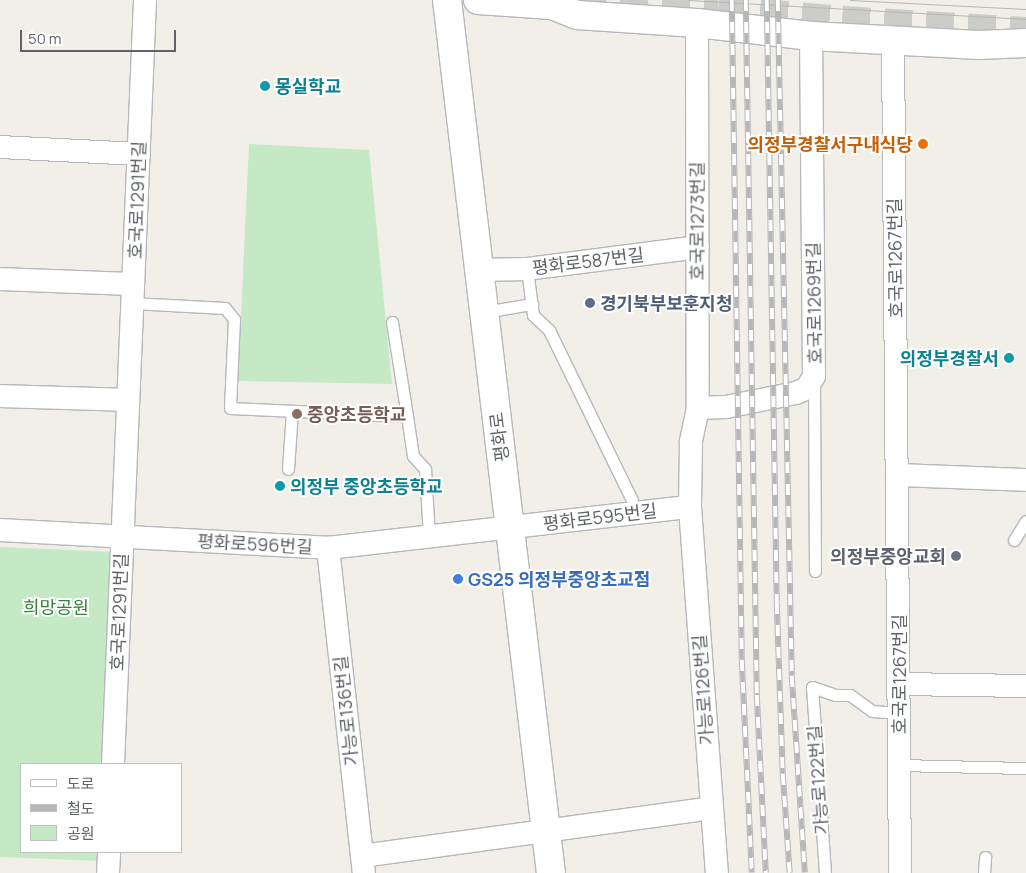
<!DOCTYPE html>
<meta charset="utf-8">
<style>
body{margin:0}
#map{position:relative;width:1026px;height:873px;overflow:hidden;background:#f1efe8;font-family:Manrope,"Noto Sans KR",sans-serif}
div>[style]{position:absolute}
.green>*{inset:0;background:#c5e8c5}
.secondary-tunnel>*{height:28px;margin-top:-14px;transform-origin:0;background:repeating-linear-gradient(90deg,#ccccc8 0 28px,transparent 0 42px)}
.roads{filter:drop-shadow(1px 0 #b5b8bc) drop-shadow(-1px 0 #b5b8bc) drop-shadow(0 1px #b5b8bc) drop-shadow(0 -1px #b5b8bc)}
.lane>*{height:11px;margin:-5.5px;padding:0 5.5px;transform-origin:5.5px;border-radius:5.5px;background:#fff}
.street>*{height:22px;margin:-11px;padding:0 11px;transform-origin:11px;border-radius:11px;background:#fff}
.secondary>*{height:28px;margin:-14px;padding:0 14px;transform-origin:14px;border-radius:14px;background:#fff}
.tram>*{height:1px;margin:-0.5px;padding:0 0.5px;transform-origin:0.5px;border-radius:0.5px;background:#b6b7b8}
.rail>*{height:5.5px;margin-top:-2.75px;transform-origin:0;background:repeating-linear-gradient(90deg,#fff 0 11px,#b6b7b8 0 22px);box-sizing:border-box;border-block:1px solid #b6b7b8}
.dots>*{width:14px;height:14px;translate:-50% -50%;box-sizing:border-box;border:2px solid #fff;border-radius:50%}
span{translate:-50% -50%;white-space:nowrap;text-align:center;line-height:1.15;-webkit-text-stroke:4px #fff;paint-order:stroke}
.culture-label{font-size:18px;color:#0d838f;font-weight:700}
.left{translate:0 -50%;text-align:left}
.right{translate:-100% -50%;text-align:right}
.food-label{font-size:18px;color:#c56008;font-weight:700}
.street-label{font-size:18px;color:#5f6368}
.service-label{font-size:18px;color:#4e5e75;font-weight:700}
.education-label{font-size:18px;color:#785e54;font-weight:700}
.worship-label{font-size:18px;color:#5b616d;font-weight:700}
.shop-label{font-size:18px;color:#366cbe;font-weight:700}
.park-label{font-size:18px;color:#348238}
.legend{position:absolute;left:20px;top:763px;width:162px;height:90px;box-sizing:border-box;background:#fff;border:1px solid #bfc1c3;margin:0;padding:6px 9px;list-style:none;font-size:15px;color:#5f6368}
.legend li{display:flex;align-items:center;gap:10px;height:25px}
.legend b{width:25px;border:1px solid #bfc1c3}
.scale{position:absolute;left:20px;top:30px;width:156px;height:22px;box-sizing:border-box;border:2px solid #5f6368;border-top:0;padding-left:6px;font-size:15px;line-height:18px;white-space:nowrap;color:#5f6368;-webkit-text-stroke:4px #fff;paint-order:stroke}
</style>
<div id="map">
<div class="green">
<div style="clip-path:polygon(249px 144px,369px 150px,392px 384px,238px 381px)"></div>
<div style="clip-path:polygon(0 547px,115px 552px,105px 764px,21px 764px,21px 852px,101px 852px,100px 861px,0 857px)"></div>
</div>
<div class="secondary-tunnel">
<div style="left:555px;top:4px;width:23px;rotate:-5deg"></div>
<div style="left:578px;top:2px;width:140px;rotate:2.9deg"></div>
<div style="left:718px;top:9px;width:124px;rotate:5.1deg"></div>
<div style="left:842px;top:20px;width:184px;rotate:3.4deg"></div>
</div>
<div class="roads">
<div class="lane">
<div style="left:527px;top:269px;width:46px;rotate:82.6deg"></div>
<div style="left:533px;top:315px;width:22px;rotate:43deg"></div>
<div style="left:549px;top:330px;width:189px;rotate:64deg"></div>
<div style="left:132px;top:303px;width:93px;rotate:3.1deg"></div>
<div style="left:225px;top:308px;width:14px;rotate:51deg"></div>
<div style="left:234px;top:319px;width:89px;rotate:92.6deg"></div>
<div style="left:230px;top:408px;width:177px;rotate:2.6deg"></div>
<div style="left:407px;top:416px;width:40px;rotate:81.5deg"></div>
<div style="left:413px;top:456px;width:18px;rotate:47deg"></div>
<div style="left:425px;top:469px;width:68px;rotate:86.6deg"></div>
<div style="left:484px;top:312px;width:49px;rotate:-9.5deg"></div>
<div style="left:392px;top:322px;width:95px;rotate:80.9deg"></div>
<div style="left:814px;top:383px;width:188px;rotate:89.7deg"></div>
<div style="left:288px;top:469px;width:58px;rotate:-86.1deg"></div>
<div style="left:1014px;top:540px;width:22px;rotate:-58deg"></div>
<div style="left:900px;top:765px;width:126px;rotate:1.4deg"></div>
<div style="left:825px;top:873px;width:186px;rotate:-94deg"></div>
<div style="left:812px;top:687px;width:24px;rotate:19deg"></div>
<div style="left:835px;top:695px;width:15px"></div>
<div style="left:850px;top:695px;width:27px;rotate:36deg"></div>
<div style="left:872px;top:711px;width:27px;rotate:4deg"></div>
<div style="left:984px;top:873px;width:16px;rotate:-86deg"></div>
</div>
<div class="street">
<div style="left:697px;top:23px;width:385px;rotate:89.9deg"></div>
<div style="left:698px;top:408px;width:35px;rotate:102deg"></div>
<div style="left:691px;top:442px;width:65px;rotate:90.9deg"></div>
<div style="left:690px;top:507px;width:367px;rotate:85.8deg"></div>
<div style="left:893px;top:41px;width:832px;rotate:89.52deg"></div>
<div style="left:0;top:147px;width:139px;rotate:2.9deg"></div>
<div style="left:479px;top:270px;width:48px;rotate:-1.2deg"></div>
<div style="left:527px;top:269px;width:172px;rotate:-7.3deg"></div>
<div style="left:0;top:279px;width:133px;rotate:2.2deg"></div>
<div style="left:0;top:396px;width:128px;rotate:1.8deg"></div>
<div style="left:698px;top:408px;width:28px;rotate:-2deg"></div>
<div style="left:726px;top:407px;width:71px;rotate:-11.3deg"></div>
<div style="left:796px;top:393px;width:12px;rotate:-24deg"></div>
<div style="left:807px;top:388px;width:14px;rotate:-60deg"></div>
<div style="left:814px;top:376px;width:340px;rotate:-90.5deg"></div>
<div style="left:897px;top:475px;width:129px;rotate:2.2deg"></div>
<div style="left:0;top:530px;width:328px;rotate:3.1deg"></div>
<div style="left:328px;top:548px;width:364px;rotate:-6.5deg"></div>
<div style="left:328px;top:548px;width:327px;rotate:83.7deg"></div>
<div style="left:899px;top:684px;width:127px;rotate:0.9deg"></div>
<div style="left:113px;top:764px;width:765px;rotate:-87.6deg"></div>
<div style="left:362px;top:856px;width:353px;rotate:-7.8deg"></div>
<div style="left:108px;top:873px;width:21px;rotate:-87deg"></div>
</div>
<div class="secondary">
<div style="left:447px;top:0;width:879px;rotate:83.21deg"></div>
<div style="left:478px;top:0;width:74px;rotate:3.9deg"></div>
<div style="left:552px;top:5px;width:27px;rotate:22deg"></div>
<div style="left:577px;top:15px;width:120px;rotate:3.8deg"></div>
<div style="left:697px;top:23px;width:115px;rotate:6.5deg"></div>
<div style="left:811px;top:36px;width:168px;rotate:3.1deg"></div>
<div style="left:979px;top:45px;width:47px;rotate:-2.4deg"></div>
</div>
</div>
<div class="tram">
<div style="left:688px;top:0;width:339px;rotate:3.2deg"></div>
<div style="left:850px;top:0;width:176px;rotate:2.9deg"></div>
</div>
<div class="rail">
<div style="left:732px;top:0;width:660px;rotate:89.13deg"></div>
<div style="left:742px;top:660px;width:213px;rotate:87.3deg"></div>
<div style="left:746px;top:0;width:695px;rotate:89.09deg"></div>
<div style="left:757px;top:695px;width:178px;rotate:87.1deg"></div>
<div style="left:767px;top:0;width:603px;rotate:89.05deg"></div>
<div style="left:777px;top:603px;width:171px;rotate:88deg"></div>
<div style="left:783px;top:774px;width:99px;rotate:86deg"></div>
<div style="left:778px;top:0;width:676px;rotate:88.81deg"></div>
<div style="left:792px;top:676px;width:197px;rotate:86.2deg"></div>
</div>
<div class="dots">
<div style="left:265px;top:86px;background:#0f9aa8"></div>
<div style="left:923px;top:144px;background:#e8710a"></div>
<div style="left:590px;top:303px;background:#5c6f8a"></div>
<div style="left:1009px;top:358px;background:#0f9aa8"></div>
<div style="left:297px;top:414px;background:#8d6e63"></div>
<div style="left:280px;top:486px;background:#0f9aa8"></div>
<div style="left:956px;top:556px;background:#6b7280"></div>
<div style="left:458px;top:579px;background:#3f7fe0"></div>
</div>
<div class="culture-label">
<span class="left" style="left:275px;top:86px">몽실학교</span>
<span class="right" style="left:999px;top:358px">의정부경찰서</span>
<span class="left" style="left:290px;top:486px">의정부 중앙초등학교</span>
</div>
<div class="food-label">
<span class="right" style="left:913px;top:144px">의정부경찰서구내식당</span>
</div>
<div class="street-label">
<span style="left:137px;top:200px;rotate:-88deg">호국로1291번길</span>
<span style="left:697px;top:221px;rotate:-90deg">호국로1273번길</span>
<span style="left:895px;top:258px;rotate:-91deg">호국로1267번길</span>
<span style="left:588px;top:261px;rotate:-7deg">평화로587번길</span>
<span style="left:814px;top:303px;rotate:-91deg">호국로1269번길</span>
<span style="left:499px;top:437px;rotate:-97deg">평화로</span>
<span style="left:600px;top:517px;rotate:-7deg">평화로595번길</span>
<span style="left:255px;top:544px;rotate:3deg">평화로596번길</span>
<span style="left:119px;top:612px;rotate:-88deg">호국로1291번길</span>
<span style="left:899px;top:674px;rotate:-90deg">호국로1267번길</span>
<span style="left:703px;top:690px;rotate:-94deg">가능로126번길</span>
<span style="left:346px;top:711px;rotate:-96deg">가능로136번길</span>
<span style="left:818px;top:780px;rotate:-94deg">가능로122번길</span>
</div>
<div class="service-label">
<span class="left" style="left:600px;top:303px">경기북부보훈지청</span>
</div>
<div class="education-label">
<span class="left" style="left:307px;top:414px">중앙초등학교</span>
</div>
<div class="worship-label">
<span class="right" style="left:946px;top:556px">의정부중앙교회</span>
</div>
<div class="shop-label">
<span class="left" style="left:468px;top:579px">GS25 의정부중앙초교점</span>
</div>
<div class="park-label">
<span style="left:56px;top:607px">희망공원</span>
</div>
<ul class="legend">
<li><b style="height:6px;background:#fff"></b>도로</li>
<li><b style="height:6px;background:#b6b7b8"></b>철도</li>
<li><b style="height:14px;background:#c5e8c5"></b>공원</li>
</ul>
<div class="scale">50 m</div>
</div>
